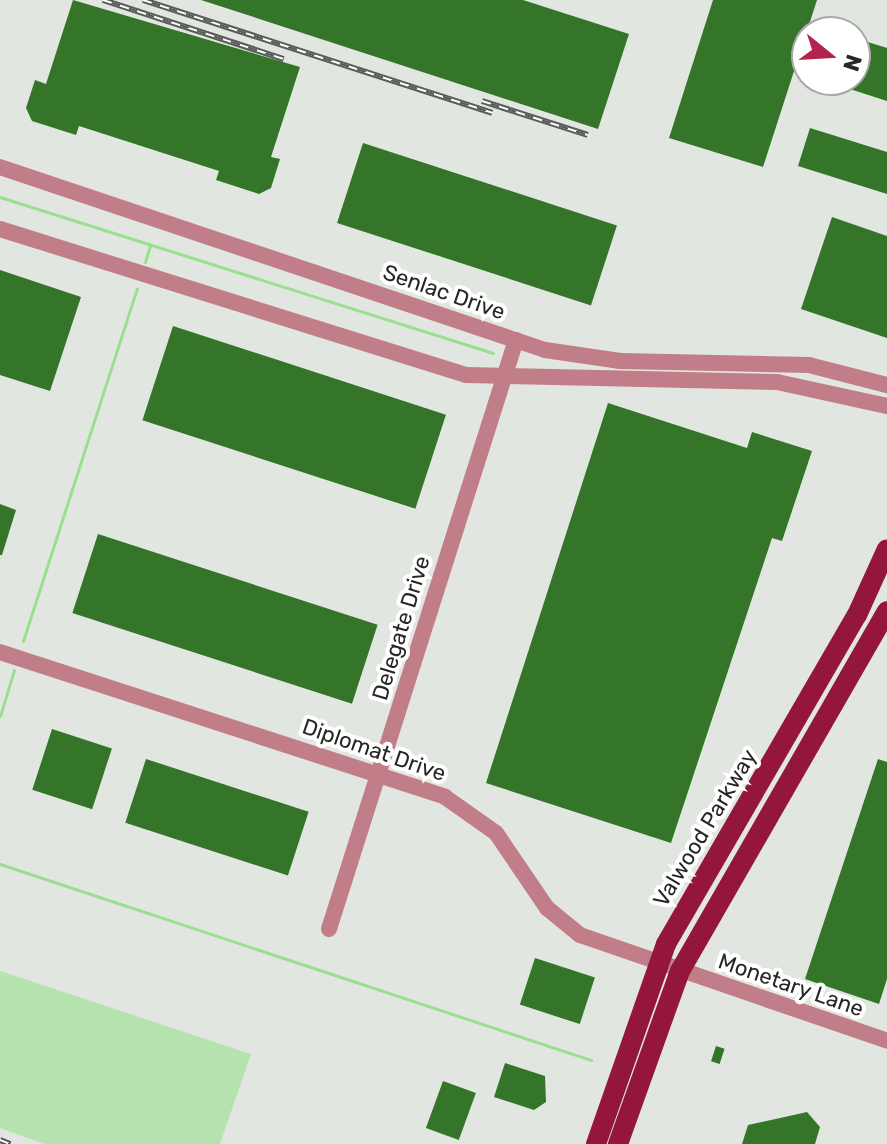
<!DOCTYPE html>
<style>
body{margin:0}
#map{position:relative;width:887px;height:1144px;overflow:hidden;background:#e1e7e0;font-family:Rubik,sans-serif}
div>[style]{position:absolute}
.green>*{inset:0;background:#b6e2af}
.stream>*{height:3px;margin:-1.5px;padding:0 1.5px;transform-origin:1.5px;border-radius:1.5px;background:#9adf90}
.building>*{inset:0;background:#34752a;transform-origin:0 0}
.minor>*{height:16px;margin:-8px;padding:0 8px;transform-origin:8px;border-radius:8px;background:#c17e88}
.major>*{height:20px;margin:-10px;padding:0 10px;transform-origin:10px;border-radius:10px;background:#94163d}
.rail>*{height:6px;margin-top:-3px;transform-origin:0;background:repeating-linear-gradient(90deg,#fff 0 9px,#585b58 0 18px);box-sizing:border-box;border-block:2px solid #585b58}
span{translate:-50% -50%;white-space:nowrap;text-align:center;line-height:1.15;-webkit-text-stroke:8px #fff;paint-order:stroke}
.street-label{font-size:22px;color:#252725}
.north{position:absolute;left:791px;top:16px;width:80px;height:80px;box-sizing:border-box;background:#fff;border:2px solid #a8a9a8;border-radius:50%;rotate:108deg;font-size:22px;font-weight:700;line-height:32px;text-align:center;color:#252725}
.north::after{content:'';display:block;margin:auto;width:28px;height:36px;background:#b4234e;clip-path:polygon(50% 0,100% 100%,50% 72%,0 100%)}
</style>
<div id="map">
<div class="green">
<div style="clip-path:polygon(0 971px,251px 1054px,220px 1144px,44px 1144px,0 1128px)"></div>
</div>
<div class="stream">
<div style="left:0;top:197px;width:517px;rotate:17.56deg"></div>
<div style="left:145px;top:262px;width:17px;rotate:-73deg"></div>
<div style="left:23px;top:641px;width:370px;rotate:-72.1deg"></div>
<div style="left:0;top:716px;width:48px;rotate:-73.1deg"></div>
<div style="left:0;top:864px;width:623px;rotate:18.35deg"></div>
</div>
<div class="building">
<div style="clip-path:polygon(73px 0,300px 67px,271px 157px,280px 159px,271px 188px,259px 194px,216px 180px,219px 171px,79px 126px,76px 135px,32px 121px,26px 108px,35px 80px,46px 84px)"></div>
<div style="clip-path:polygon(201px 0,523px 0,629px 34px,598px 129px)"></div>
<div style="clip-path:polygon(713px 0,817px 0,763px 167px,669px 138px)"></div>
<div style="clip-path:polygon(855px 38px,887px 48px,887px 101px,828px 82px,855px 80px)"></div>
<div style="clip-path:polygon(810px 128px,887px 152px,887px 194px,798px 166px)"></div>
<div style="left:363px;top:143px;width:267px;height:84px;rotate:18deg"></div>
<div style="clip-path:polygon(832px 217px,887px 236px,887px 338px,801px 309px)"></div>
<div style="clip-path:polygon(0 270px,81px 297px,50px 391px,0 375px)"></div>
<div style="left:173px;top:326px;width:287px;height:99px;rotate:18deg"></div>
<div style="clip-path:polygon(608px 403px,747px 448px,752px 432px,812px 451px,782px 541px,772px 538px,671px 843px,486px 783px)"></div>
<div style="clip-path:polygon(0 504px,16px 510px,2px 555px,0 555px)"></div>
<div style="left:98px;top:534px;width:294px;height:83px;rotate:18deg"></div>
<div style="left:52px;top:729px;width:63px;height:64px;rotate:18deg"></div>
<div style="left:146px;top:759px;width:171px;height:67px;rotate:18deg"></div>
<div style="clip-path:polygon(878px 759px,887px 762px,887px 979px,879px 1004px,805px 979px)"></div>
<div style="left:535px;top:958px;width:63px;height:49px;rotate:18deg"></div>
<div style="left:716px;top:1046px;width:9px;height:16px;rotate:18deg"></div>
<div style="clip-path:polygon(505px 1063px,545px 1076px,546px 1102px,534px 1110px,494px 1097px)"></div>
<div style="left:443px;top:1081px;width:35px;height:50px;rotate:20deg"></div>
<div style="clip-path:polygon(807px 1112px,820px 1127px,815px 1144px,742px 1144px,748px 1125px)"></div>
</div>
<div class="minor">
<div style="left:0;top:167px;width:575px;rotate:18.56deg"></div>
<div style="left:545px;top:350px;width:76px;rotate:8.3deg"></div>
<div style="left:620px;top:361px;width:189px;rotate:1.2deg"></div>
<div style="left:809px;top:365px;width:81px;rotate:14.4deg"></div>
<div style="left:0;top:229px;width:488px;rotate:17.4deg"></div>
<div style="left:466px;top:375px;width:311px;rotate:1.3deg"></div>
<div style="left:777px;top:382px;width:113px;rotate:12.3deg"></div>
<div style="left:0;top:652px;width:468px;rotate:18deg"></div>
<div style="left:445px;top:797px;width:62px;rotate:35.2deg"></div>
<div style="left:496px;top:833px;width:91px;rotate:55.8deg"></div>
<div style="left:547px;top:908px;width:43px;rotate:39.3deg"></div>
<div style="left:580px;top:935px;width:325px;rotate:19deg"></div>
<div style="left:329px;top:929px;width:618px;rotate:-72.39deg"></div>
</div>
<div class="major">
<div style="left:596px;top:1144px;width:212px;rotate:-70.7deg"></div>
<div style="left:666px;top:944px;width:380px;rotate:-59.9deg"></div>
<div style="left:857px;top:615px;width:72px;rotate:-65.6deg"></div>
<div style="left:618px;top:1144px;width:184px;rotate:-70.3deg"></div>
<div style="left:680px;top:971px;width:415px;rotate:-60.1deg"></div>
</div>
<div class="rail">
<div style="left:103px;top:0;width:190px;rotate:18.1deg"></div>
<div style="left:143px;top:0;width:367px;rotate:17.9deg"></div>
<div style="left:482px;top:101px;width:111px;rotate:17.8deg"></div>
<div style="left:0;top:1140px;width:11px;rotate:22deg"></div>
</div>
<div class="street-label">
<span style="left:444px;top:292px;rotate:19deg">Senlac Drive</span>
<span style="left:401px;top:628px;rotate:-73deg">Delegate Drive</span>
<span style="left:374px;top:750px;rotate:19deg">Diplomat Drive</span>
<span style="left:705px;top:828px;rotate:-59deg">Valwood Parkway</span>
<span style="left:791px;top:985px;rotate:19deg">Monetary Lane</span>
</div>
<div class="north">N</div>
</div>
